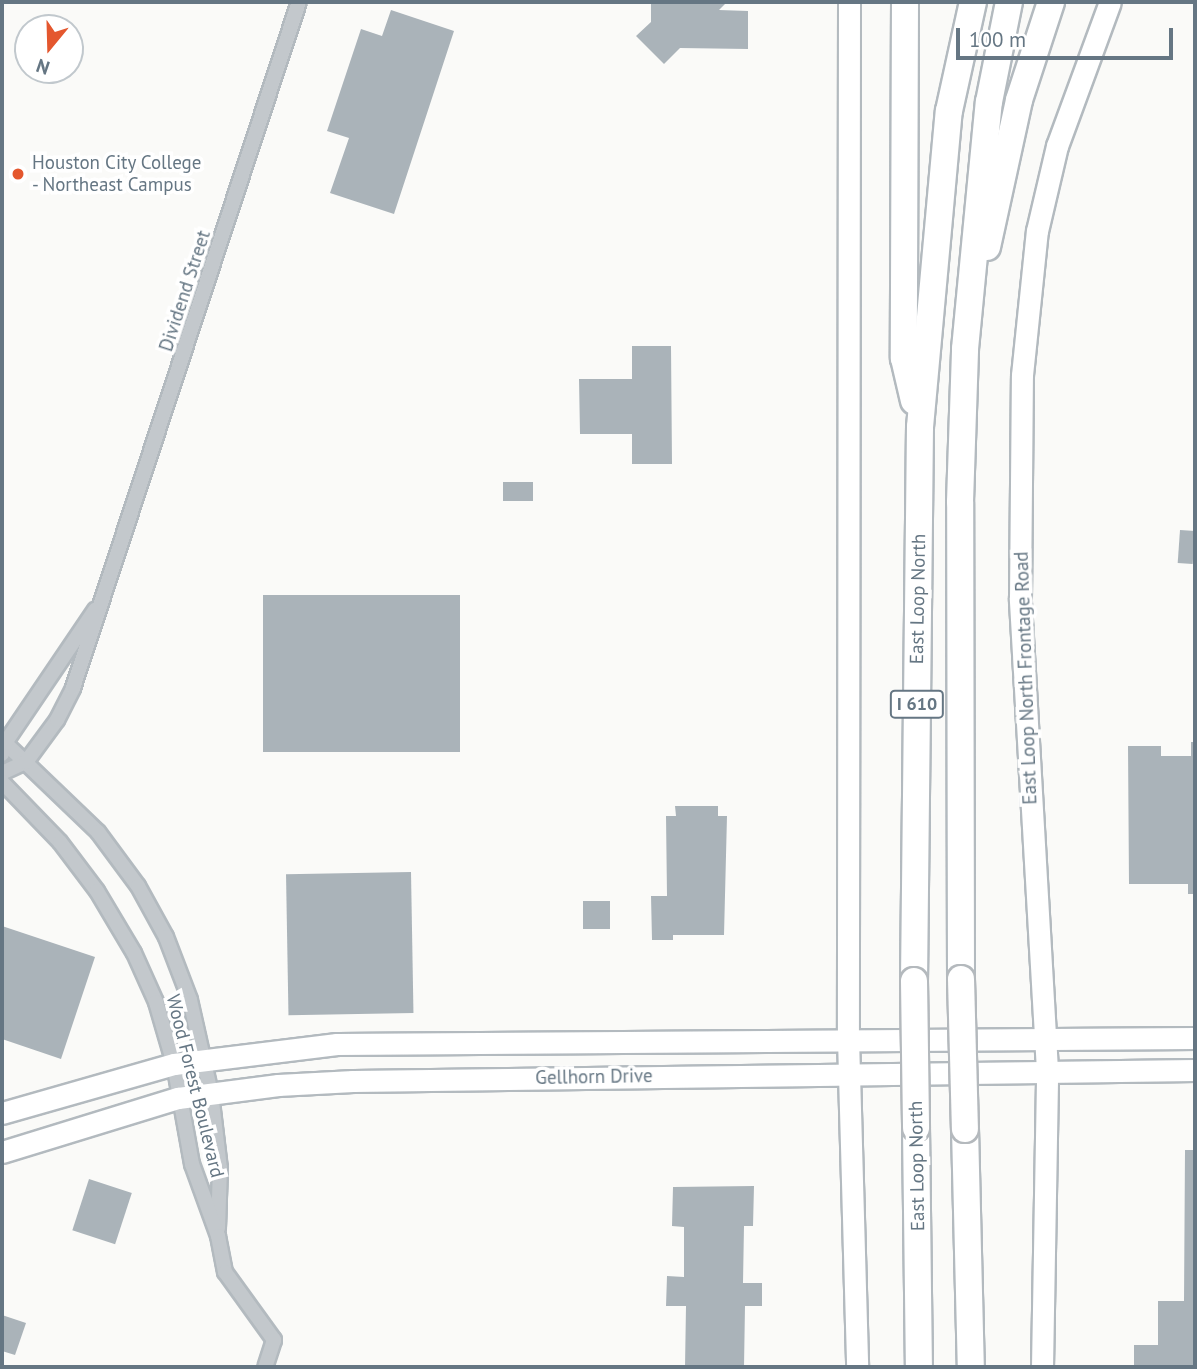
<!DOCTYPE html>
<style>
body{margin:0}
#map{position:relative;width:1197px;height:1369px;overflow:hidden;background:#fafaf8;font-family:"PT Sans",sans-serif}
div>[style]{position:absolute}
.building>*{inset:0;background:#aab3b9;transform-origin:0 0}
.roads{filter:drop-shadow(2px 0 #b3babf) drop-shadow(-2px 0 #b3babf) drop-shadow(0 2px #b3babf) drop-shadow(0 -2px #b3babf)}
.street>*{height:14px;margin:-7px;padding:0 7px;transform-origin:7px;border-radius:7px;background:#c3c8cc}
.secondary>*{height:21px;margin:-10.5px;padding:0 10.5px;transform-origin:10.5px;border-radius:10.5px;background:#fff}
.highway>*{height:26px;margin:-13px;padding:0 13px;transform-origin:13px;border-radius:13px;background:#fff}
.bridges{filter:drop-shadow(2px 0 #b4b9bd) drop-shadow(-2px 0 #b4b9bd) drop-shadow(0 2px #b4b9bd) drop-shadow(0 -2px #b4b9bd)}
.highway-bridge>*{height:26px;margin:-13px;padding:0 13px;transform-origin:13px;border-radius:13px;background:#fff}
.dots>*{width:19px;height:19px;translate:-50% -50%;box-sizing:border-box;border:4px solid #fff;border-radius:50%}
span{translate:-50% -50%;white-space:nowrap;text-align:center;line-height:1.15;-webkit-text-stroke:7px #fff;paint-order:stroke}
.shield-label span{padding:2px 5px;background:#fff;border:2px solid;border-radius:5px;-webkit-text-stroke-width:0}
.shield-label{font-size:18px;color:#657683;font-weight:700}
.poi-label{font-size:19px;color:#657683}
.left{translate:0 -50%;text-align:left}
.street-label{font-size:19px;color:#657683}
.frame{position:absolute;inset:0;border:4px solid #657683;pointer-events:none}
.north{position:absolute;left:14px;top:14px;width:70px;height:70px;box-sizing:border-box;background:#fff;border:2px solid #c1c8cd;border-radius:50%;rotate:199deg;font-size:19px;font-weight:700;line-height:28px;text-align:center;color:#657683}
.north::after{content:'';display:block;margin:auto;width:24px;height:32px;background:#e4572e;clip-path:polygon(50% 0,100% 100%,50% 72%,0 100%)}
.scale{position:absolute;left:956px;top:28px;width:217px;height:32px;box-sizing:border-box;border:4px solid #657683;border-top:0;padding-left:9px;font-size:21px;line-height:24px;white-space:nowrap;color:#657683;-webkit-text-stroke:5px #fff;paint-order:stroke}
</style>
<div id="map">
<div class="building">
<div style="clip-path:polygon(651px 2px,727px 2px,719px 10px,748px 11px,748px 49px,680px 48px,664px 64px,636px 36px,651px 22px)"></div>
<div style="clip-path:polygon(391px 10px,454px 31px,394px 214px,330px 193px,349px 138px,327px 131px,361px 29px,382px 36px)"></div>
<div style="clip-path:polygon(632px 346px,671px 346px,672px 464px,632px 464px,632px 434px,580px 434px,579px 379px,632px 379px)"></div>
<div style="left:503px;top:482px;width:30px;height:19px"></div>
<div style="left:1180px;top:530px;width:15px;height:33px;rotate:4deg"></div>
<div style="left:460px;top:595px;width:157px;height:197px;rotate:90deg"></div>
<div style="clip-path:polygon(1191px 742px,1195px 742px,1195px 894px,1188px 894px,1188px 884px,1129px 884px,1128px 746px,1161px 746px,1161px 756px,1191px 756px)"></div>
<div style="clip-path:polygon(675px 806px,718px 806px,718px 816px,727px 816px,724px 935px,673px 935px,673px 940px,652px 940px,651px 896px,667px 896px,666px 816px,676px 816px)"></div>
<div style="left:411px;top:872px;width:141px;height:125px;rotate:89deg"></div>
<div style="left:583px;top:901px;width:27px;height:28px"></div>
<div style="clip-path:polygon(2px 926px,95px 957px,61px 1059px,2px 1039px)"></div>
<div style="clip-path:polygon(1185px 1150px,1195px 1150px,1195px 1367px,1134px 1367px,1134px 1345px,1158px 1345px,1158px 1301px,1184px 1301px)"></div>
<div style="left:89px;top:1179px;width:45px;height:54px;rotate:18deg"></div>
<div style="clip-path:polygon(754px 1186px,753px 1226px,744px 1226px,743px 1283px,762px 1283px,762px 1306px,745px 1306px,744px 1367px,685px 1367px,686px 1306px,666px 1306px,667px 1276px,684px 1277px,684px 1227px,672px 1226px,673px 1187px)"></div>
<div style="clip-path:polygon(2px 1315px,26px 1323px,15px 1355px,2px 1351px)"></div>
</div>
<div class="roads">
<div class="street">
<div style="left:2px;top:740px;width:133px;rotate:43.8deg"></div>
<div style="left:98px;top:832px;width:67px;rotate:53.5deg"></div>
<div style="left:138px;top:886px;width:58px;rotate:61.2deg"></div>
<div style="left:166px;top:937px;width:67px;rotate:69.1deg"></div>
<div style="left:190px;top:1000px;width:95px;rotate:77.3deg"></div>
<div style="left:211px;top:1093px;width:76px;rotate:83.2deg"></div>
<div style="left:220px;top:1168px;width:60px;rotate:91.9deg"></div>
<div style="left:2px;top:754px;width:11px;rotate:-75deg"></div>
<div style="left:5px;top:743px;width:161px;rotate:-55.9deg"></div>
<div style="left:2px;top:773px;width:26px;rotate:-25deg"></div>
<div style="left:26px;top:762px;width:52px;rotate:-53.6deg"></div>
<div style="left:57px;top:720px;width:36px;rotate:-63deg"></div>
<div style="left:73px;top:688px;width:722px;rotate:-71.77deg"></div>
<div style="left:2px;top:782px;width:83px;rotate:46deg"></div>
<div style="left:60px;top:842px;width:61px;rotate:52.9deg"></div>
<div style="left:97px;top:891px;width:72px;rotate:59.2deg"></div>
<div style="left:134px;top:953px;width:54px;rotate:65.8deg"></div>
<div style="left:156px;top:1002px;width:65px;rotate:73.8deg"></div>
<div style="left:174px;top:1064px;width:102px;rotate:79.8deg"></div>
<div style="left:192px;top:1164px;width:77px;rotate:70.1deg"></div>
<div style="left:218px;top:1236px;width:37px;rotate:79deg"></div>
<div style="left:225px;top:1272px;width:84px;rotate:54.2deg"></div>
<div style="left:274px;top:1340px;width:28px;rotate:108deg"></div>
</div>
<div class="secondary">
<div style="left:849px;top:2px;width:1036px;rotate:90.06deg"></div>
<div style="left:848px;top:1038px;width:329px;rotate:88.4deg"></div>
<div style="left:2px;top:1113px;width:179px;rotate:-15.9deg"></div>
<div style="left:174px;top:1064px;width:164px;rotate:-7deg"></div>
<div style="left:337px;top:1044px;width:858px;rotate:-0.4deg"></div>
<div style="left:2px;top:1152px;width:184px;rotate:-17.1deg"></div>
<div style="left:178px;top:1098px;width:101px;rotate:-7.4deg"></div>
<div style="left:278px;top:1085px;width:75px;rotate:-3.1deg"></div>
<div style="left:353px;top:1081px;width:842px;rotate:-0.75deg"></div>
<div style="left:1042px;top:1367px;width:297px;rotate:-89deg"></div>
<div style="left:1047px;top:1070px;width:473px;rotate:-93.3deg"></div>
<div style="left:1020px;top:598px;width:223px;rotate:-89.5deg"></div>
<div style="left:1022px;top:375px;width:145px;rotate:-84.1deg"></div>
<div style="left:1037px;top:231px;width:87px;rotate:-76.8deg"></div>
<div style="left:1057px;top:146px;width:153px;rotate:-69.8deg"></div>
</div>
<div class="highway">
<div style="left:905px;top:2px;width:356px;rotate:90.2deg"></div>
<div style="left:904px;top:358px;width:44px;rotate:76.9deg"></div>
<div style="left:987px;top:247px;width:150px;rotate:-77.7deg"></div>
<div style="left:1019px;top:100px;width:103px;rotate:-71.9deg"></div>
<div style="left:961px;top:979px;width:477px;rotate:-90.1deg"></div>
<div style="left:960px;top:502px;width:153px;rotate:-88.1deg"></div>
<div style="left:965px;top:349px;width:248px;rotate:-84.5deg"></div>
<div style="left:989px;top:102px;width:102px;rotate:-78.7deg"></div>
<div style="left:914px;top:981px;width:554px;rotate:-89.38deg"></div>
<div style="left:920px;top:427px;width:317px;rotate:-84.8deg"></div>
<div style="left:949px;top:111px;width:112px;rotate:-77.6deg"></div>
<div style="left:916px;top:1128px;width:239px;rotate:89.3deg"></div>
<div style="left:965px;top:1129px;width:238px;rotate:88.6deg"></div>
</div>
</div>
<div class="bridges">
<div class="highway-bridge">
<div style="left:961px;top:979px;width:150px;rotate:88.5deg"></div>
<div style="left:914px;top:981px;width:147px;rotate:89.2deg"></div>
</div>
</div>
<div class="dots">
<div style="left:18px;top:174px;background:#e4572e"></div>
</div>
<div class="shield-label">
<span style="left:917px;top:704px">I 610</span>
</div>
<div class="poi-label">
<span class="left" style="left:32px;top:174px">Houston City College<br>- Northeast Campus</span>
</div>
<div class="street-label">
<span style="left:185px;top:291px;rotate:-72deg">Dividend Street</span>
<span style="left:918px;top:599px;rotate:-89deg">East Loop North</span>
<span style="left:1026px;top:678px;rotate:-92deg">East Loop North Frontage Road</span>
<span style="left:594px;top:1077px;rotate:-1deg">Gellhorn Drive</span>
<span style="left:195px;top:1086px;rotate:76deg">Wood Forest Boulevard</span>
<span style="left:917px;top:1166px;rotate:-91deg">East Loop North</span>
</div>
<div class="frame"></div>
<div class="north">N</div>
<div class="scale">100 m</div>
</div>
